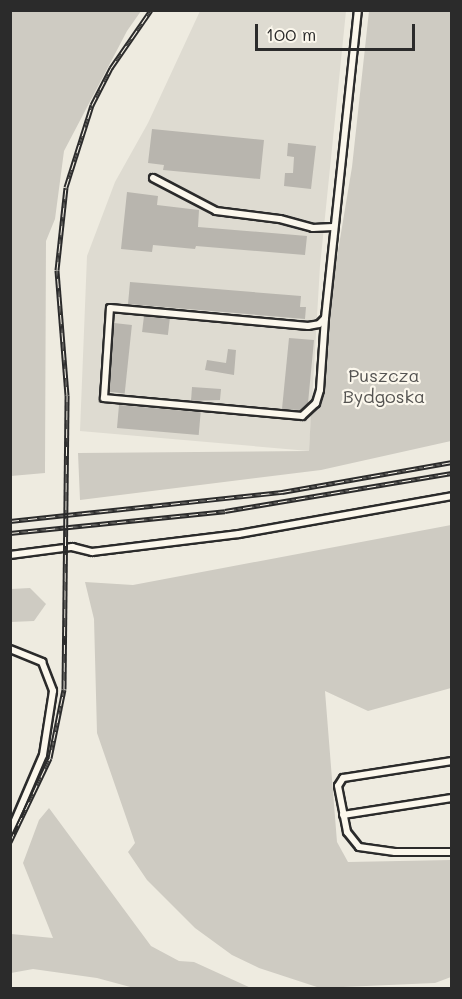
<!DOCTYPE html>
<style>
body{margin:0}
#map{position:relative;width:462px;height:999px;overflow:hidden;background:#eeebe0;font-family:Mali,sans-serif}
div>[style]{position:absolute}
.built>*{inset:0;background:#dedbd1}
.green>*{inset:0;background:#cecbc2}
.building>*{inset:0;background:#b8b5ae;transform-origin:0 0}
.roads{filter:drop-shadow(2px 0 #2b2b2b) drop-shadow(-2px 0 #2b2b2b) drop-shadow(0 2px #2b2b2b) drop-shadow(0 -2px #2b2b2b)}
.lane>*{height:6px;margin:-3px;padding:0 3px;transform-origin:3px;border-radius:3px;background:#fbf7ec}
.rail>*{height:5px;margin-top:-2.5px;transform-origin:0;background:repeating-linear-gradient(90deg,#fbf7ec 0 9px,#2b2b2b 0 18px);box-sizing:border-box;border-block:2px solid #2b2b2b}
span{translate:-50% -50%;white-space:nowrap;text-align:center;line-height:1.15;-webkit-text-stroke:4.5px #fbf7ec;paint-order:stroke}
.park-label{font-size:18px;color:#545351}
.frame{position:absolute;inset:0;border:12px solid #2b2b2b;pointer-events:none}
.scale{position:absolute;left:255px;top:24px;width:160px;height:27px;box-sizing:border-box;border:3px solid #2b2b2b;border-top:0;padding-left:8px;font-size:18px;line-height:21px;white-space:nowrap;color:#2b2b2b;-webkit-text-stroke:4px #fbf7ec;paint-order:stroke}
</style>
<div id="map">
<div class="built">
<div style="clip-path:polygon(200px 11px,346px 11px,320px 266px,309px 451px,80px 431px,87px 256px,115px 182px,148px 123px)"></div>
</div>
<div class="green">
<div style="clip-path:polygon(11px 10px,141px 11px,127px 31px,64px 151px,55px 219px,46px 241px,45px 473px,11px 476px)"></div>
<div style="clip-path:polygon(369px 11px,451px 11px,451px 441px,321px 470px,80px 500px,78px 453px,309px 451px,311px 413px,352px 167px)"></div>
<div style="clip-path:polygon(451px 525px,451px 688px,368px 711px,325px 691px,337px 842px,348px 862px,451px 860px,451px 977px,435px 983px,320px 988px,259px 968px,232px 955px,195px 928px,147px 880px,128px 852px,135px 843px,97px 733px,94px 619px,85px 582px,133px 585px)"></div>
<div style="clip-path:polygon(30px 588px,46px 604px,34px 621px,11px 622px,11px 589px)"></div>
<div style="clip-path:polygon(49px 808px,151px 946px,179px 961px,194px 962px,251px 988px,134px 988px,97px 978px,33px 969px,11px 973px,11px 934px,53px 938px,23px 863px,39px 820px)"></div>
</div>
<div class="building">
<div style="clip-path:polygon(152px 129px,264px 140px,260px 179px,163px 170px,164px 165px,148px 163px)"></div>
<div style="clip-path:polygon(288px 143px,316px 146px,311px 189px,284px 186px,285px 173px,293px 173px,294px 157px,287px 156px)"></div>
<div style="clip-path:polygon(127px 192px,158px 196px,157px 205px,199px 210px,198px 227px,307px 236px,305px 255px,196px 246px,195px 249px,153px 245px,152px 252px,121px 249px)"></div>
<div style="clip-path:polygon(130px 282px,301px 296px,300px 307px,306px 307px,305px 319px,128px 304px)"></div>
<div style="left:144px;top:316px;width:26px;height:16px;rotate:7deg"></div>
<div style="left:114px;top:323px;width:18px;height:69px;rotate:6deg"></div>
<div style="clip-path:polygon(289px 338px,314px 340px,308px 403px,300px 410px,282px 409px)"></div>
<div style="clip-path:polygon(228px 349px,236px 350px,234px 375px,205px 370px,207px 360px,226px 363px)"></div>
<div style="clip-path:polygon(192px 387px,221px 389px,220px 400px,191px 401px)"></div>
<div style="left:119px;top:405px;width:82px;height:23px;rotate:5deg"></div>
</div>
<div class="roads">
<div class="lane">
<div style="left:153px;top:178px;width:71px;rotate:27.6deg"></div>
<div style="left:216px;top:211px;width:64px;rotate:7.1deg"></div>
<div style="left:280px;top:219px;width:34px;rotate:15deg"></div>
<div style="left:313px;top:228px;width:20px;rotate:-3deg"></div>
<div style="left:325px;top:318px;width:72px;rotate:94deg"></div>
<div style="left:320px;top:390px;width:14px;rotate:107deg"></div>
<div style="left:316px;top:403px;width:19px;rotate:137deg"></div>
<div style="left:302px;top:416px;width:199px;rotate:-174.8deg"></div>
<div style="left:104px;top:398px;width:90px;rotate:-86.2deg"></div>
<div style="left:110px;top:308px;width:199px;rotate:5.2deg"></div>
<div style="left:308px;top:326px;width:11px;rotate:-10deg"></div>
<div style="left:319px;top:324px;width:8px;rotate:-45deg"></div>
<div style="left:325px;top:318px;width:310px;rotate:-83.9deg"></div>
<div style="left:10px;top:555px;width:63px;rotate:-7.4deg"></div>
<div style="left:72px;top:547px;width:21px;rotate:14deg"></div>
<div style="left:92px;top:552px;width:148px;rotate:-7deg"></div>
<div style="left:239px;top:534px;width:216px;rotate:-10.1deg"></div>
<div style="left:10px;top:649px;width:35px;rotate:22deg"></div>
<div style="left:42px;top:662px;width:31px;rotate:69deg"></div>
<div style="left:53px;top:691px;width:65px;rotate:98.9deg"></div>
<div style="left:43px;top:755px;width:84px;rotate:113.2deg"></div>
<div style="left:452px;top:761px;width:110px;rotate:171.1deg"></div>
<div style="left:343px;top:778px;width:9px;rotate:122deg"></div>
<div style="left:338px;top:786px;width:47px;rotate:78.9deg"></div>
<div style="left:347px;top:832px;width:19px;rotate:51deg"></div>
<div style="left:359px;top:847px;width:36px;rotate:8deg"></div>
<div style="left:395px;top:852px;width:57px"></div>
<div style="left:343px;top:815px;width:110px;rotate:-8.9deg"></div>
</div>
</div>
<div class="rail">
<div style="left:10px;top:521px;width:274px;rotate:-6.1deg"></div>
<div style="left:282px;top:492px;width:173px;rotate:-10deg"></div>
<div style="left:10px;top:533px;width:216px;rotate:-5.8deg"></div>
<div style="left:225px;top:511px;width:230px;rotate:-9.5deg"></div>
<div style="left:10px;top:842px;width:93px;rotate:-64.5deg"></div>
<div style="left:50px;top:758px;width:70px;rotate:-78.5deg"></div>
<div style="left:64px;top:689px;width:294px;rotate:-89.4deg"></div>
<div style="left:67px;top:395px;width:125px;rotate:-94.6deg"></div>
<div style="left:57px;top:270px;width:83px;rotate:-83.8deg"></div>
<div style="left:66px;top:187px;width:86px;rotate:-72.4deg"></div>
<div style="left:92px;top:105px;width:42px;rotate:-62.8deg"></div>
<div style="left:111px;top:68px;width:70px;rotate:-55.4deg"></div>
</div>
<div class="park-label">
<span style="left:384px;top:386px">Puszcza<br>Bydgoska</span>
</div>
<div class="frame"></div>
<div class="scale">100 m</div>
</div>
